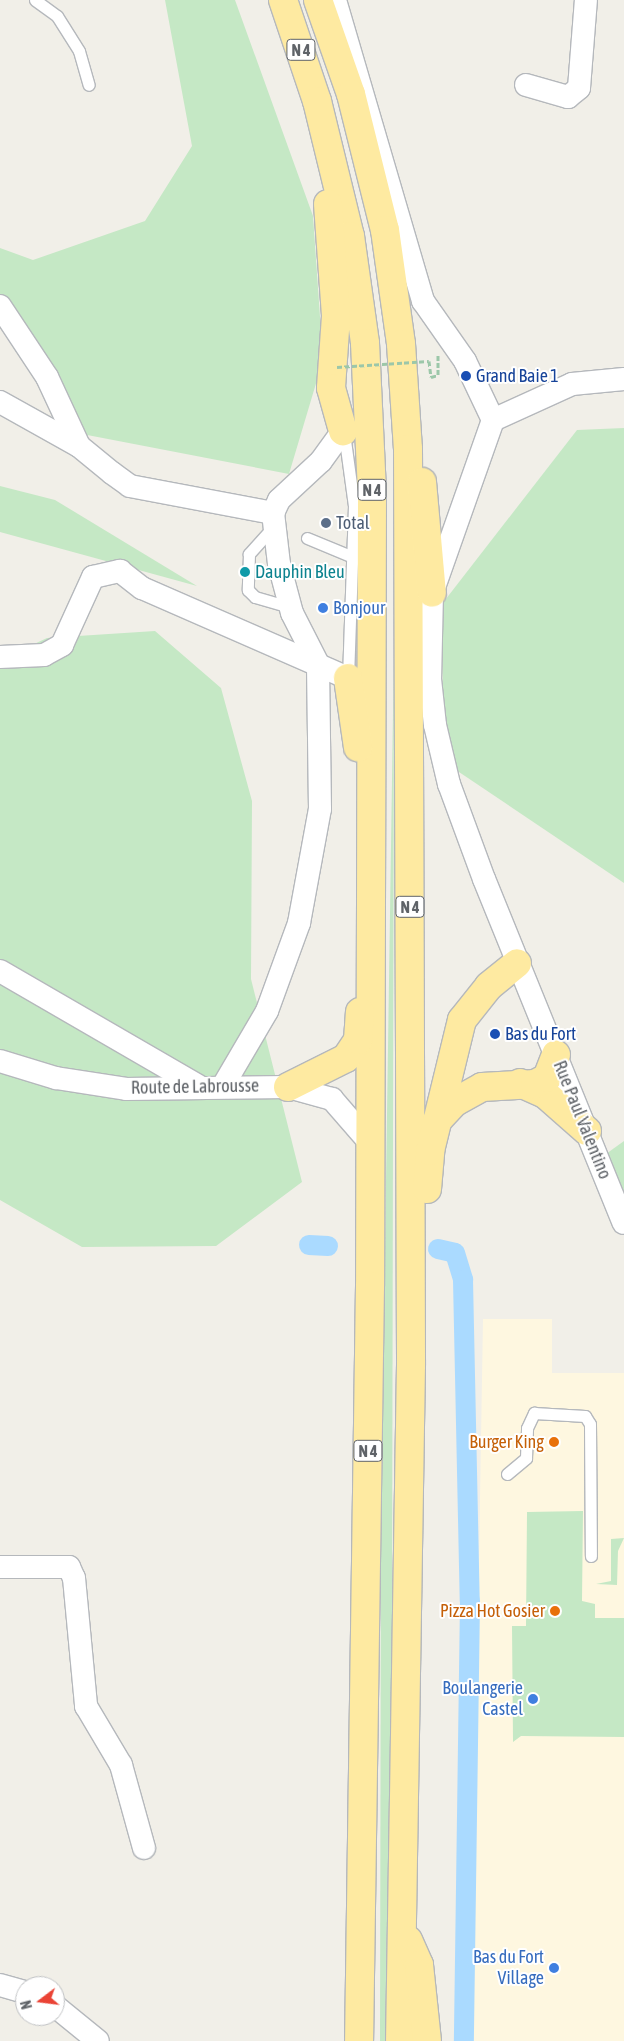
<!DOCTYPE html>
<style>
body{margin:0}
#map{position:relative;width:624px;height:2041px;overflow:hidden;background:#f1efe8;font-family:"Asap Condensed",sans-serif}
div>[style]{position:absolute}
.commercial>*{inset:0;background:#fef7e0}
.green>*{inset:0;background:#c5e8c5}
.canal>*{height:20px;margin:-10px;padding:0 10px;transform-origin:10px;border-radius:10px;background:#aadaff}
.path>*{height:3px;margin-top:-1.5px;transform-origin:0;background:repeating-linear-gradient(90deg,#9cc7a9 0 5px,transparent 0 7.5px)}
.roads{filter:drop-shadow(1px 0 #b5b8bc) drop-shadow(-1px 0 #b5b8bc) drop-shadow(0 1px #b5b8bc) drop-shadow(0 -1px #b5b8bc)}
.service>*{height:11px;margin:-5.5px;padding:0 5.5px;transform-origin:5.5px;border-radius:5.5px;background:#fff}
.minor>*{height:22px;margin:-11px;padding:0 11px;transform-origin:11px;border-radius:11px;background:#fff}
.trunk>*{height:28px;margin:-14px;padding:0 14px;transform-origin:14px;border-radius:14px;background:#feeaa1}
.path-bridge>*{height:3px;margin-top:-1.5px;transform-origin:0;background:repeating-linear-gradient(90deg,#9cc7a9 0 5px,transparent 0 7.5px)}
.dots>*{width:14px;height:14px;translate:-50% -50%;box-sizing:border-box;border:2px solid #fff;border-radius:50%}
span{translate:-50% -50%;white-space:nowrap;text-align:center;line-height:1.15;-webkit-text-stroke:4px #fff;paint-order:stroke}
.shield-label span{padding:1px 4px;background:#fff;border:1px solid;border-radius:4px;-webkit-text-stroke-width:0}
.shield-label{font-size:16px;color:#5f6368;font-weight:700}
.transit-label{font-size:18px;color:#164399}
.left{translate:0 -50%;text-align:left}
.service-label{font-size:18px;color:#4e5e75}
.culture-label{font-size:18px;color:#0d838f}
.shop-label{font-size:18px;color:#366cbe}
.right{translate:-100% -50%;text-align:right}
.street-label{font-size:18px;color:#5f6368}
.food-label{font-size:18px;color:#c56008}
.north{position:absolute;left:15px;top:1976px;width:50px;height:50px;box-sizing:border-box;background:#fff;border:1px solid #bfc1c3;border-radius:50%;rotate:255deg;font-size:14px;font-weight:700;line-height:20px;text-align:center;color:#5f6368}
.north::after{content:'';display:block;margin:auto;width:18px;height:22px;background:#ea4335;clip-path:polygon(50% 0,100% 100%,50% 72%,0 100%)}
</style>
<div id="map">
<div class="commercial">
<div style="clip-path:polygon(483px 1319px,552px 1319px,552px 1373px,624px 1373px,624px 2041px,471px 2041px)"></div>
</div>
<div class="green">
<div style="clip-path:polygon(165px 0,235px 0,313px 216px,323px 360px,289px 474px,82px 434px,0 298px,0 248px,33px 260px,145px 221px,192px 146px)"></div>
<div style="clip-path:polygon(624px 428px,624px 883px,456px 770px,443px 719px,442px 604px,577px 430px)"></div>
<div style="clip-path:polygon(0 486px,55px 500px,197px 586px,0 532px)"></div>
<div style="clip-path:polygon(155px 631px,221px 688px,252px 801px,251px 979px,302px 1182px,216px 1246px,82px 1247px,0 1200px,0 660px,47px 638px)"></div>
<div style="clip-path:polygon(394px 646px,392px 1629px,385px 2041px,380px 2041px,381px 1516px)"></div>
<div style="clip-path:polygon(624px 1141px,624px 1223px,599px 1159px)"></div>
<div style="clip-path:polygon(583px 1511px,582px 1601px,595px 1604px,595px 1618px,624px 1618px,624px 1737px,521px 1736px,513px 1742px,512px 1626px,526px 1626px,527px 1512px)"></div>
<div style="clip-path:polygon(624px 1538px,618px 1551px,617px 1585px,596px 1584px,611px 1581px,611px 1539px)"></div>
</div>
<div class="canal">
<div style="left:309px;top:1245px;width:19px;rotate:3deg"></div>
<div style="left:438px;top:1249px;width:17px;rotate:13deg"></div>
<div style="left:455px;top:1253px;width:28px;rotate:73deg"></div>
<div style="left:463px;top:1280px;width:321px;rotate:88.8deg"></div>
<div style="left:470px;top:1601px;width:440px;rotate:90.8deg"></div>
</div>
<div class="path">
<div style="left:429px;top:361px;width:16px;rotate:83deg"></div>
<div style="left:431px;top:377px;width:7px;rotate:-16deg"></div>
<div style="left:438px;top:375px;width:20px;rotate:-90deg"></div>
</div>
<div class="roads">
<div class="service">
<div style="left:35px;top:0;width:27px;rotate:36deg"></div>
<div style="left:57px;top:16px;width:41px;rotate:57.8deg"></div>
<div style="left:79px;top:51px;width:35px;rotate:74deg"></div>
<div style="left:344px;top:433px;width:74px;rotate:82.2deg"></div>
<div style="left:354px;top:506px;width:172px;rotate:92deg"></div>
<div style="left:274px;top:526px;width:38px;rotate:132deg"></div>
<div style="left:249px;top:554px;width:36px;rotate:92deg"></div>
<div style="left:248px;top:590px;width:10px;rotate:45deg"></div>
<div style="left:255px;top:597px;width:36px;rotate:16deg"></div>
<div style="left:307px;top:538px;width:50px;rotate:22.4deg"></div>
<div style="left:507px;top:1474px;width:25px;rotate:-40deg"></div>
<div style="left:526px;top:1458px;width:30px;rotate:-88deg"></div>
<div style="left:527px;top:1428px;width:17px;rotate:-65deg"></div>
<div style="left:534px;top:1413px;width:51px;rotate:3.4deg"></div>
<div style="left:585px;top:1416px;width:9px;rotate:58deg"></div>
<div style="left:590px;top:1424px;width:132px;rotate:89.6deg"></div>
</div>
<div class="minor">
<div style="left:335px;top:0;width:314px;rotate:73.7deg"></div>
<div style="left:423px;top:301px;width:73px;rotate:55deg"></div>
<div style="left:465px;top:361px;width:65px;rotate:64.6deg"></div>
<div style="left:493px;top:420px;width:183px;rotate:109.4deg"></div>
<div style="left:432px;top:593px;width:86px;rotate:91.3deg"></div>
<div style="left:430px;top:679px;width:46px;rotate:83.8deg"></div>
<div style="left:435px;top:725px;width:61px;rotate:76.7deg"></div>
<div style="left:449px;top:784px;width:101px;rotate:69.8deg"></div>
<div style="left:484px;top:879px;width:371px;rotate:67.9deg"></div>
<div style="left:526px;top:85px;width:44px;rotate:15.9deg"></div>
<div style="left:568px;top:97px;width:14px;rotate:-39deg"></div>
<div style="left:579px;top:88px;width:88px;rotate:-85.5deg"></div>
<div style="left:0;top:306px;width:85px;rotate:56.5deg"></div>
<div style="left:47px;top:377px;width:76px;rotate:65.1deg"></div>
<div style="left:79px;top:446px;width:43px;rotate:39.3deg"></div>
<div style="left:112px;top:473px;width:22px;rotate:36deg"></div>
<div style="left:130px;top:486px;width:146px;rotate:10.7deg"></div>
<div style="left:0;top:402px;width:90px;rotate:29.1deg"></div>
<div style="left:493px;top:420px;width:87px;rotate:-24.5deg"></div>
<div style="left:572px;top:384px;width:52px;rotate:-5.5deg"></div>
<div style="left:0;top:657px;width:44px;rotate:-2.6deg"></div>
<div style="left:44px;top:655px;width:21px;rotate:-29deg"></div>
<div style="left:62px;top:645px;width:75px;rotate:-65.5deg"></div>
<div style="left:93px;top:577px;width:28px;rotate:-13deg"></div>
<div style="left:120px;top:571px;width:28px;rotate:38deg"></div>
<div style="left:142px;top:588px;width:225px;rotate:23.6deg"></div>
<div style="left:0;top:971px;width:229px;rotate:30.1deg"></div>
<div style="left:0;top:1061px;width:59px;rotate:16.9deg"></div>
<div style="left:56px;top:1078px;width:71px;rotate:8.9deg"></div>
<div style="left:126px;top:1089px;width:162px;rotate:-0.7deg"></div>
<div style="left:288px;top:1087px;width:46px;rotate:15.3deg"></div>
<div style="left:332px;top:1099px;width:60px;rotate:49.1deg"></div>
<div style="left:223px;top:1086px;width:87px;rotate:-59.6deg"></div>
<div style="left:267px;top:1011px;width:94px;rotate:-70deg"></div>
<div style="left:299px;top:923px;width:116px;rotate:-79.6deg"></div>
<div style="left:320px;top:809px;width:145px;rotate:-90.8deg"></div>
<div style="left:318px;top:664px;width:57px;rotate:-117deg"></div>
<div style="left:292px;top:613px;width:51px;rotate:-104.9deg"></div>
<div style="left:279px;top:564px;width:51px;rotate:-96.7deg"></div>
<div style="left:273px;top:513px;width:14px;rotate:-65deg"></div>
<div style="left:279px;top:500px;width:57px;rotate:-42.9deg"></div>
<div style="left:321px;top:461px;width:37px;rotate:-54deg"></div>
<div style="left:0;top:1567px;width:69px"></div>
<div style="left:69px;top:1567px;width:12px;rotate:66deg"></div>
<div style="left:74px;top:1578px;width:129px;rotate:84.6deg"></div>
<div style="left:86px;top:1706px;width:69px;rotate:59.3deg"></div>
<div style="left:121px;top:1765px;width:86px;rotate:74.5deg"></div>
<div style="left:0;top:1985px;width:26px;rotate:16deg"></div>
<div style="left:55px;top:2006px;width:55px;rotate:39.1deg"></div>
</div>
<div class="trunk">
<div style="left:283px;top:0;width:107px;rotate:71.4deg"></div>
<div style="left:317px;top:101px;width:139px;rotate:76.3deg"></div>
<div style="left:350px;top:236px;width:108px;rotate:82deg"></div>
<div style="left:365px;top:343px;width:150px;rotate:87.3deg"></div>
<div style="left:372px;top:493px;width:793px;rotate:90.14deg"></div>
<div style="left:370px;top:1286px;width:755px;rotate:90.83deg"></div>
<div style="left:318px;top:0;width:100px;rotate:70.7deg"></div>
<div style="left:351px;top:94px;width:140px;rotate:76deg"></div>
<div style="left:385px;top:230px;width:115px;rotate:82deg"></div>
<div style="left:401px;top:344px;width:105px;rotate:86.2deg"></div>
<div style="left:408px;top:449px;width:916px;rotate:89.81deg"></div>
<div style="left:411px;top:1365px;width:676px;rotate:90.93deg"></div>
<div style="left:328px;top:204px;width:112px;rotate:85.9deg"></div>
<div style="left:336px;top:316px;width:72px;rotate:94deg"></div>
<div style="left:331px;top:388px;width:45px;rotate:74.4deg"></div>
<div style="left:422px;top:482px;width:111px;rotate:84.9deg"></div>
<div style="left:348px;top:678px;width:70px;rotate:81.8deg"></div>
<div style="left:520px;top:1083px;width:27px;rotate:24deg"></div>
<div style="left:545px;top:1094px;width:56px;rotate:41.4deg"></div>
<div style="left:288px;top:1087px;width:65px;rotate:-26.6deg"></div>
<div style="left:346px;top:1058px;width:22px;rotate:-56deg"></div>
<div style="left:358px;top:1040px;width:28px;rotate:-86deg"></div>
<div style="left:437px;top:1121px;width:26px;rotate:-47deg"></div>
<div style="left:455px;top:1102px;width:31px;rotate:-29deg"></div>
<div style="left:482px;top:1087px;width:53px;rotate:-3.2deg"></div>
<div style="left:535px;top:1084px;width:13px;rotate:-27deg"></div>
<div style="left:547px;top:1078px;width:25px;rotate:-69deg"></div>
<div style="left:427px;top:1189px;width:38px;rotate:-85deg"></div>
<div style="left:430px;top:1151px;width:135px;rotate:-76.3deg"></div>
<div style="left:462px;top:1020px;width:43px;rotate:-51.5deg"></div>
<div style="left:489px;top:986px;width:36px;rotate:-39deg"></div>
<div style="left:408px;top:1940px;width:27px;rotate:66deg"></div>
<div style="left:419px;top:1965px;width:76px;rotate:84deg"></div>
</div>
</div>
<div class="path-bridge">
<div style="left:337px;top:367px;width:92px;rotate:-3.7deg"></div>
</div>
<div class="dots">
<div style="left:466px;top:376px;background:#1a4fb4"></div>
<div style="left:326px;top:523px;background:#5c6f8a"></div>
<div style="left:245px;top:572px;background:#0f9aa8"></div>
<div style="left:323px;top:608px;background:#3f7fe0"></div>
<div style="left:495px;top:1034px;background:#1a4fb4"></div>
<div style="left:554px;top:1442px;background:#e8710a"></div>
<div style="left:555px;top:1611px;background:#e8710a"></div>
<div style="left:533px;top:1699px;background:#3f7fe0"></div>
<div style="left:554px;top:1968px;background:#3f7fe0"></div>
</div>
<div class="shield-label">
<span style="left:301px;top:50px">N 4</span>
<span style="left:372px;top:490px">N 4</span>
<span style="left:410px;top:907px">N 4</span>
<span style="left:368px;top:1451px">N 4</span>
</div>
<div class="transit-label">
<span class="left" style="left:476px;top:376px">Grand Baie 1</span>
<span class="left" style="left:505px;top:1034px">Bas du Fort</span>
</div>
<div class="service-label">
<span class="left" style="left:336px;top:523px">Total</span>
</div>
<div class="culture-label">
<span class="left" style="left:255px;top:572px">Dauphin Bleu</span>
</div>
<div class="shop-label">
<span class="left" style="left:333px;top:608px">Bonjour</span>
<span class="right" style="left:523px;top:1699px">Boulangerie<br>Castel</span>
<span class="right" style="left:544px;top:1968px">Bas du Fort<br>Village</span>
</div>
<div class="street-label">
<span style="left:195px;top:1087px;rotate:-1deg">Route de Labrousse</span>
<span style="left:582px;top:1120px;rotate:68deg">Rue Paul Valentino</span>
</div>
<div class="food-label">
<span class="right" style="left:544px;top:1442px">Burger King</span>
<span class="right" style="left:545px;top:1611px">Pizza Hot Gosier</span>
</div>
<div class="north">N</div>
</div>
